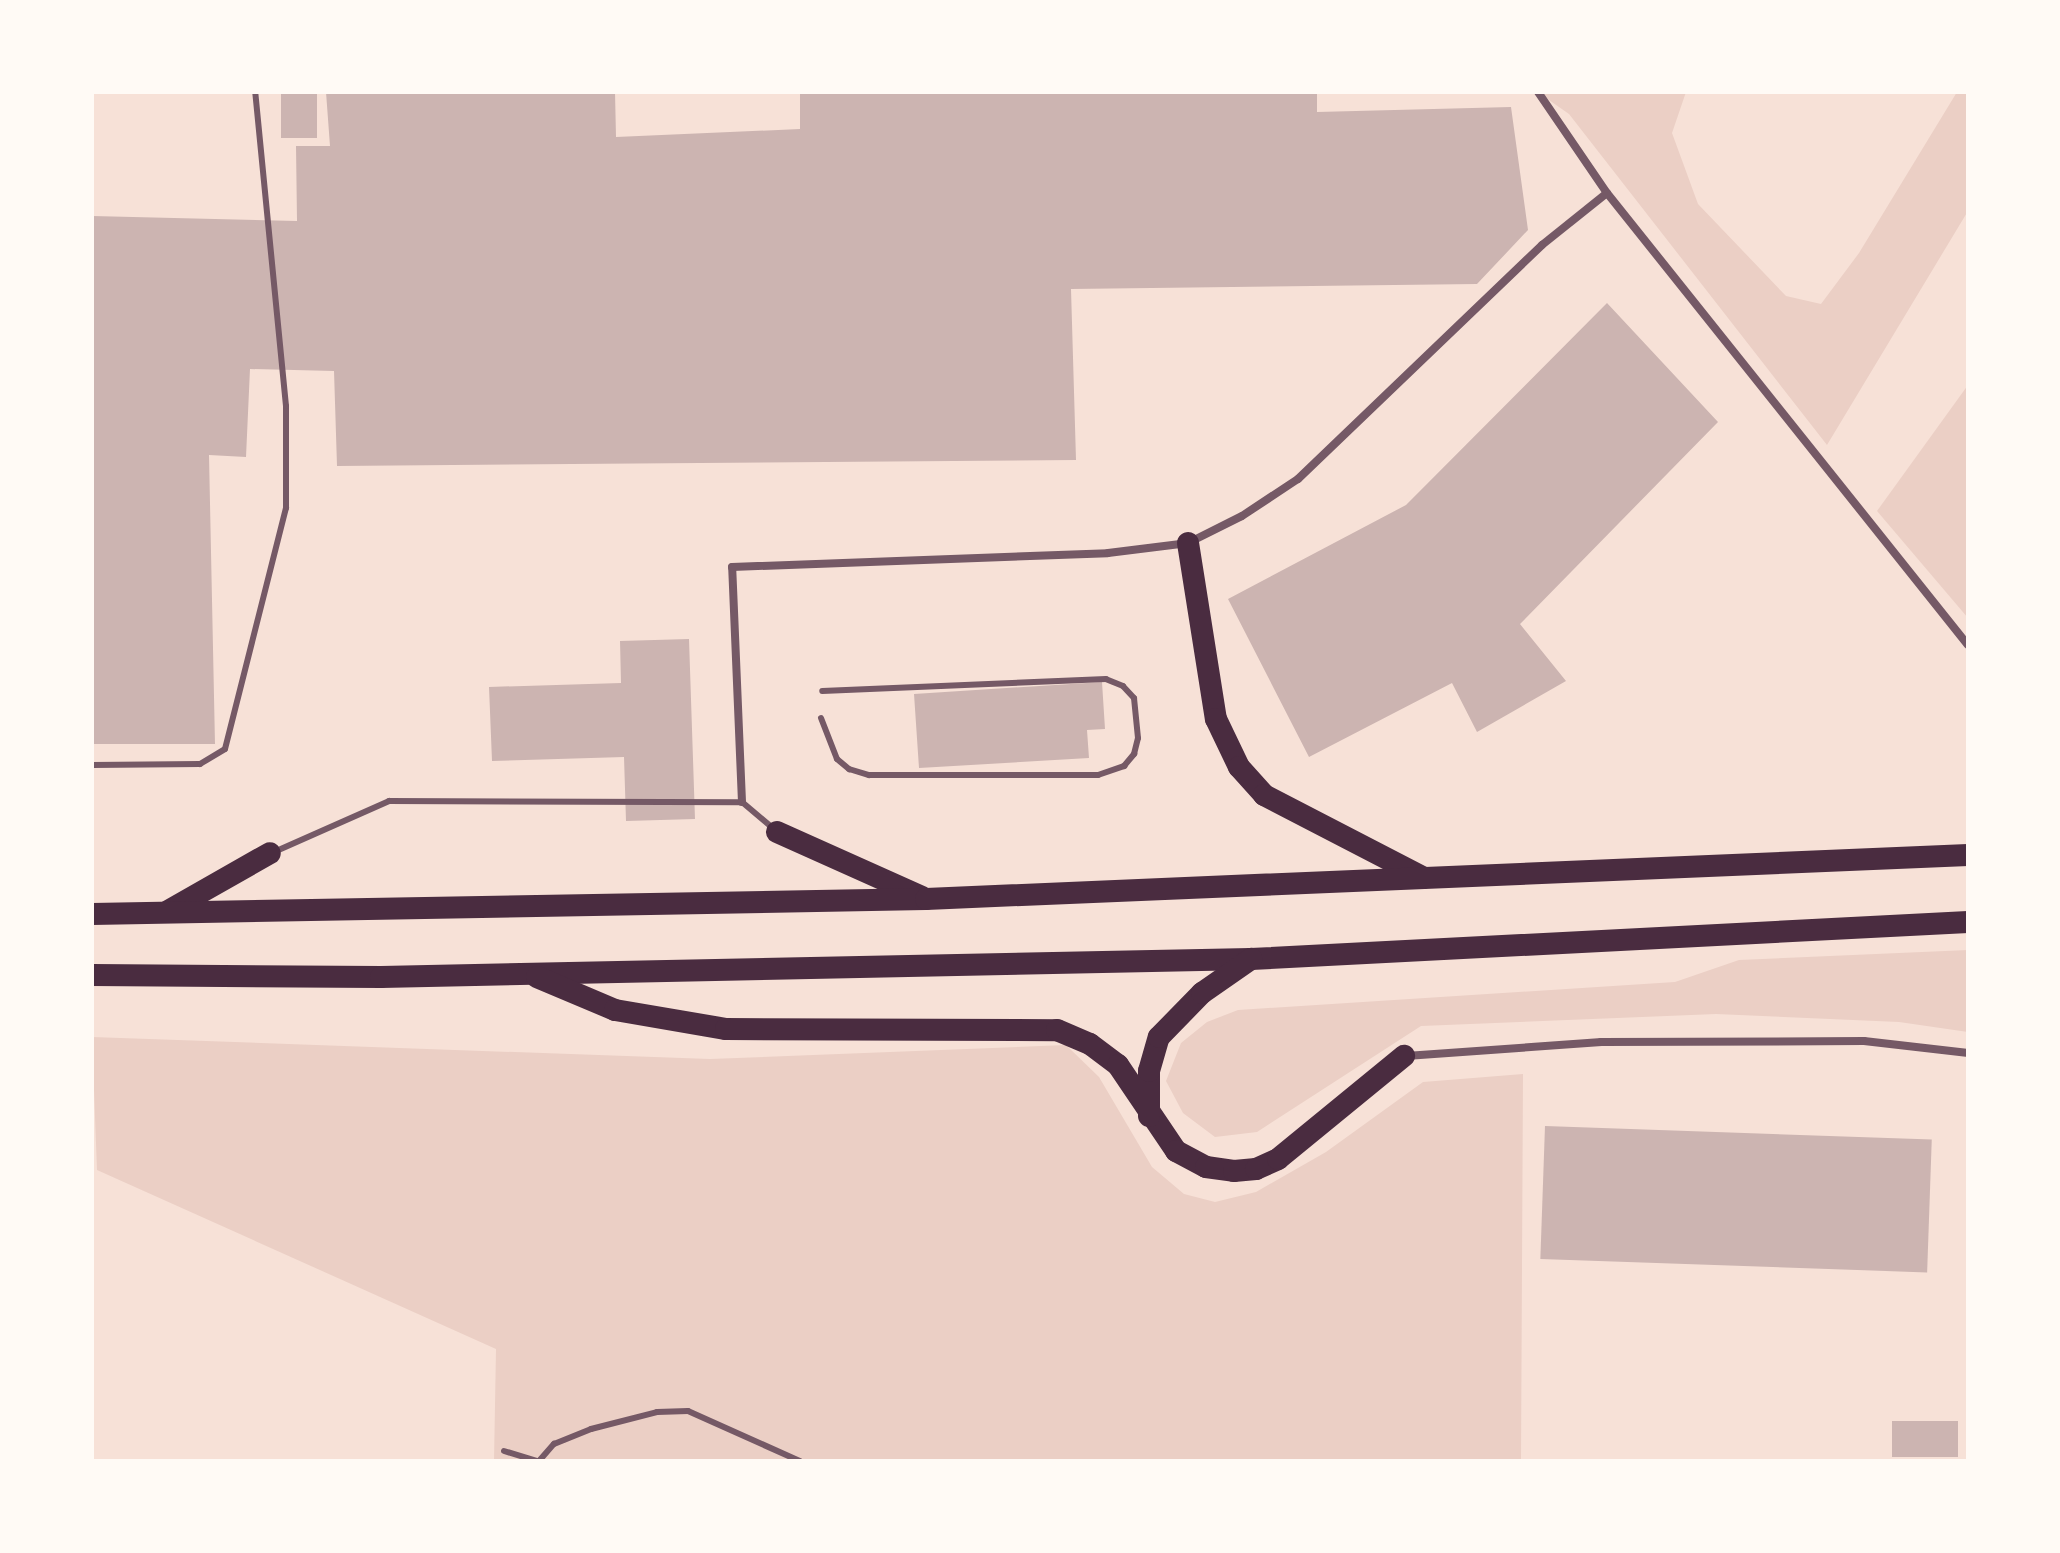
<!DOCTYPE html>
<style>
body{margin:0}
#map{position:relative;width:2060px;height:1553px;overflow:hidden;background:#f7e1d7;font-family:"DM Sans",sans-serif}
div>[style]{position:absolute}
.green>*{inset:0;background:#ebcfc5}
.building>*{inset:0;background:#ccb4b1;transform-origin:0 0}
.service>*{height:6px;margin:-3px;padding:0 3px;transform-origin:3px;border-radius:3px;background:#755966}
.minor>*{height:8px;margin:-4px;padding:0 4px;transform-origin:4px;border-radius:4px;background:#755966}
.trunk>*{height:22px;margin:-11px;padding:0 11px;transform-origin:11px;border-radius:11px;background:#4a2c40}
span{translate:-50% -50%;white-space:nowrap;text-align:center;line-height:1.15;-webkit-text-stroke:7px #fffaf5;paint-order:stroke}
.frame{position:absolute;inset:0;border:94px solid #fffaf5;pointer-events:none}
</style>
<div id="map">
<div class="green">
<div style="clip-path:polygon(1686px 92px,1672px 133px,1698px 204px,1786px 296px,1821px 304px,1859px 253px,1957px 92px,1968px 92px,1968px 211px,1827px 445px,1569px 114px,1539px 93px)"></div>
<div style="clip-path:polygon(1968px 385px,1968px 618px,1877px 511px)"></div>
<div style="clip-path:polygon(1968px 950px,1968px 1032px,1899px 1022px,1716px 1014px,1421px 1026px,1257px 1132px,1215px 1137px,1183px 1113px,1166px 1081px,1181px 1043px,1207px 1022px,1238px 1010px,1675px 982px,1739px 960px)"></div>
<div style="clip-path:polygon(92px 1037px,710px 1059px,1066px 1045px,1099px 1077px,1152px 1167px,1184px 1194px,1215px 1202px,1256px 1192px,1326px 1152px,1423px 1082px,1523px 1074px,1521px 1461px,494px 1461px,496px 1349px,97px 1170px)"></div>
</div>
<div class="building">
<div style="left:281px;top:92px;width:36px;height:46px"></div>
<div style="clip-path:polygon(326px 92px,615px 92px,616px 137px,800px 129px,800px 92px,1317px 92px,1317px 112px,1511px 107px,1528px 230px,1477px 284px,1071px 289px,1076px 460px,337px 466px,334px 371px,250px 369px,246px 457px,209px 455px,215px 744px,92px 744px,92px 216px,297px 221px,296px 146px,330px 146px)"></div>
<div style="clip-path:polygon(1607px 303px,1718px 422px,1520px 624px,1566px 681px,1477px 732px,1452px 683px,1309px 757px,1228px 599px,1406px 505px)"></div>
<div style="clip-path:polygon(689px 639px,695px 819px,626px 821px,624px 757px,492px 761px,489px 687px,621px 683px,620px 641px)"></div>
<div style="clip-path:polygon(1102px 682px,1105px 729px,1087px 730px,1089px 758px,919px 768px,914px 694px)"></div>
<div style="left:1545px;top:1126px;width:387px;height:133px;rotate:2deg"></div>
<div style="left:1892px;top:1421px;width:66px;height:36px"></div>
</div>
<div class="service">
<div style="left:821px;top:718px;width:44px;rotate:68.7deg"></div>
<div style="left:837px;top:759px;width:16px;rotate:40deg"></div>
<div style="left:849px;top:769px;width:21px;rotate:17deg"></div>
<div style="left:869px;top:775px;width:229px"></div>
<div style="left:1098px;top:775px;width:28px;rotate:-19deg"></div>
<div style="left:1124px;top:766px;width:16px;rotate:-50deg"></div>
<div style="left:1134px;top:754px;width:16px;rotate:-76deg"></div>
<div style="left:1138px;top:738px;width:40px;rotate:-95.7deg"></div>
<div style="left:1134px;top:698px;width:16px;rotate:-133deg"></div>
<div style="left:1123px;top:686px;width:18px;rotate:-158deg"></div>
<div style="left:1106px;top:679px;width:284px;rotate:177.6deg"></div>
<div style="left:92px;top:765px;width:108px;rotate:-0.5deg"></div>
<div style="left:200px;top:764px;width:29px;rotate:-31deg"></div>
<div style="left:225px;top:749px;width:249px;rotate:-75.8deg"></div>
<div style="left:286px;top:508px;width:102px;rotate:-90deg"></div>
<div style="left:286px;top:406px;width:316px;rotate:-95.6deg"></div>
<div style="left:274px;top:852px;width:126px;rotate:-23.9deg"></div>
<div style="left:389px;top:801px;width:353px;rotate:0.2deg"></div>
<div style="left:742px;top:802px;width:42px;rotate:40.2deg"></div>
<div style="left:504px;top:1451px;width:34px;rotate:17deg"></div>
<div style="left:539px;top:1461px;width:23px;rotate:-49deg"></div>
<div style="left:554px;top:1444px;width:40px;rotate:-22deg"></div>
<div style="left:591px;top:1429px;width:68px;rotate:-14.4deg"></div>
<div style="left:657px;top:1412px;width:31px;rotate:-2deg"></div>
<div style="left:688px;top:1411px;width:123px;rotate:24.1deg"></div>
</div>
<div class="minor">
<div style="left:1538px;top:92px;width:122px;rotate:55.7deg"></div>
<div style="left:1607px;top:193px;width:578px;rotate:51.39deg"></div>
<div style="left:742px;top:802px;width:235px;rotate:-92.4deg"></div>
<div style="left:732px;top:567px;width:376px;rotate:-2.1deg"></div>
<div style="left:1108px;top:553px;width:81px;rotate:-7.1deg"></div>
<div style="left:1188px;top:543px;width:60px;rotate:-26.6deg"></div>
<div style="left:1242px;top:516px;width:67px;rotate:-33.5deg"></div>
<div style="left:1298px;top:479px;width:338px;rotate:-43.8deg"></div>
<div style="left:1542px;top:245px;width:83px;rotate:-38.7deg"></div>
<div style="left:1406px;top:1056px;width:196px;rotate:-4.1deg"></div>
<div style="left:1601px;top:1042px;width:263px;rotate:-0.2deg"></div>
<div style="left:1864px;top:1041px;width:105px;rotate:6.6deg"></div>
</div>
<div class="trunk">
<div style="left:1188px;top:543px;width:178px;rotate:81deg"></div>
<div style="left:1216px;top:719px;width:53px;rotate:64.4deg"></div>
<div style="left:1239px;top:767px;width:38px;rotate:48deg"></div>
<div style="left:1264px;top:795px;width:180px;rotate:27.4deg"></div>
<div style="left:777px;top:832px;width:159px;rotate:24.1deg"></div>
<div style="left:168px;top:911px;width:117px;rotate:-29.6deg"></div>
<div style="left:92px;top:914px;width:834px;rotate:-1.03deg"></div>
<div style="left:926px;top:899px;width:1043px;rotate:-2.42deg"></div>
<div style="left:92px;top:975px;width:289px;rotate:0.4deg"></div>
<div style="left:381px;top:977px;width:870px;rotate:-1.19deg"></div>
<div style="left:1251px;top:959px;width:718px;rotate:-2.95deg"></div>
<div style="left:537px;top:977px;width:85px;rotate:22.9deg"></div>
<div style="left:615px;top:1010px;width:113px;rotate:9.7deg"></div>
<div style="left:726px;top:1029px;width:331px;rotate:0.2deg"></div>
<div style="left:1057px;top:1030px;width:36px;rotate:23deg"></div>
<div style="left:1090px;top:1044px;width:35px;rotate:37deg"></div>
<div style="left:1118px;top:1065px;width:104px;rotate:56deg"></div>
<div style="left:1176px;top:1151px;width:34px;rotate:28deg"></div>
<div style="left:1206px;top:1167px;width:28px;rotate:8deg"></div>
<div style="left:1234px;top:1171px;width:22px;rotate:-5deg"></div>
<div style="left:1256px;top:1169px;width:24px;rotate:-24deg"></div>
<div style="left:1278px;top:1159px;width:163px;rotate:-39.3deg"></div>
<div style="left:1149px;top:1116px;width:45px;rotate:-90deg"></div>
<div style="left:1149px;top:1071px;width:35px;rotate:-74deg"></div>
<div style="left:1159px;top:1037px;width:62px;rotate:-45.7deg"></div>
<div style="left:1202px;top:993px;width:60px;rotate:-34.8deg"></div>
</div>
<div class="frame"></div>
</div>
